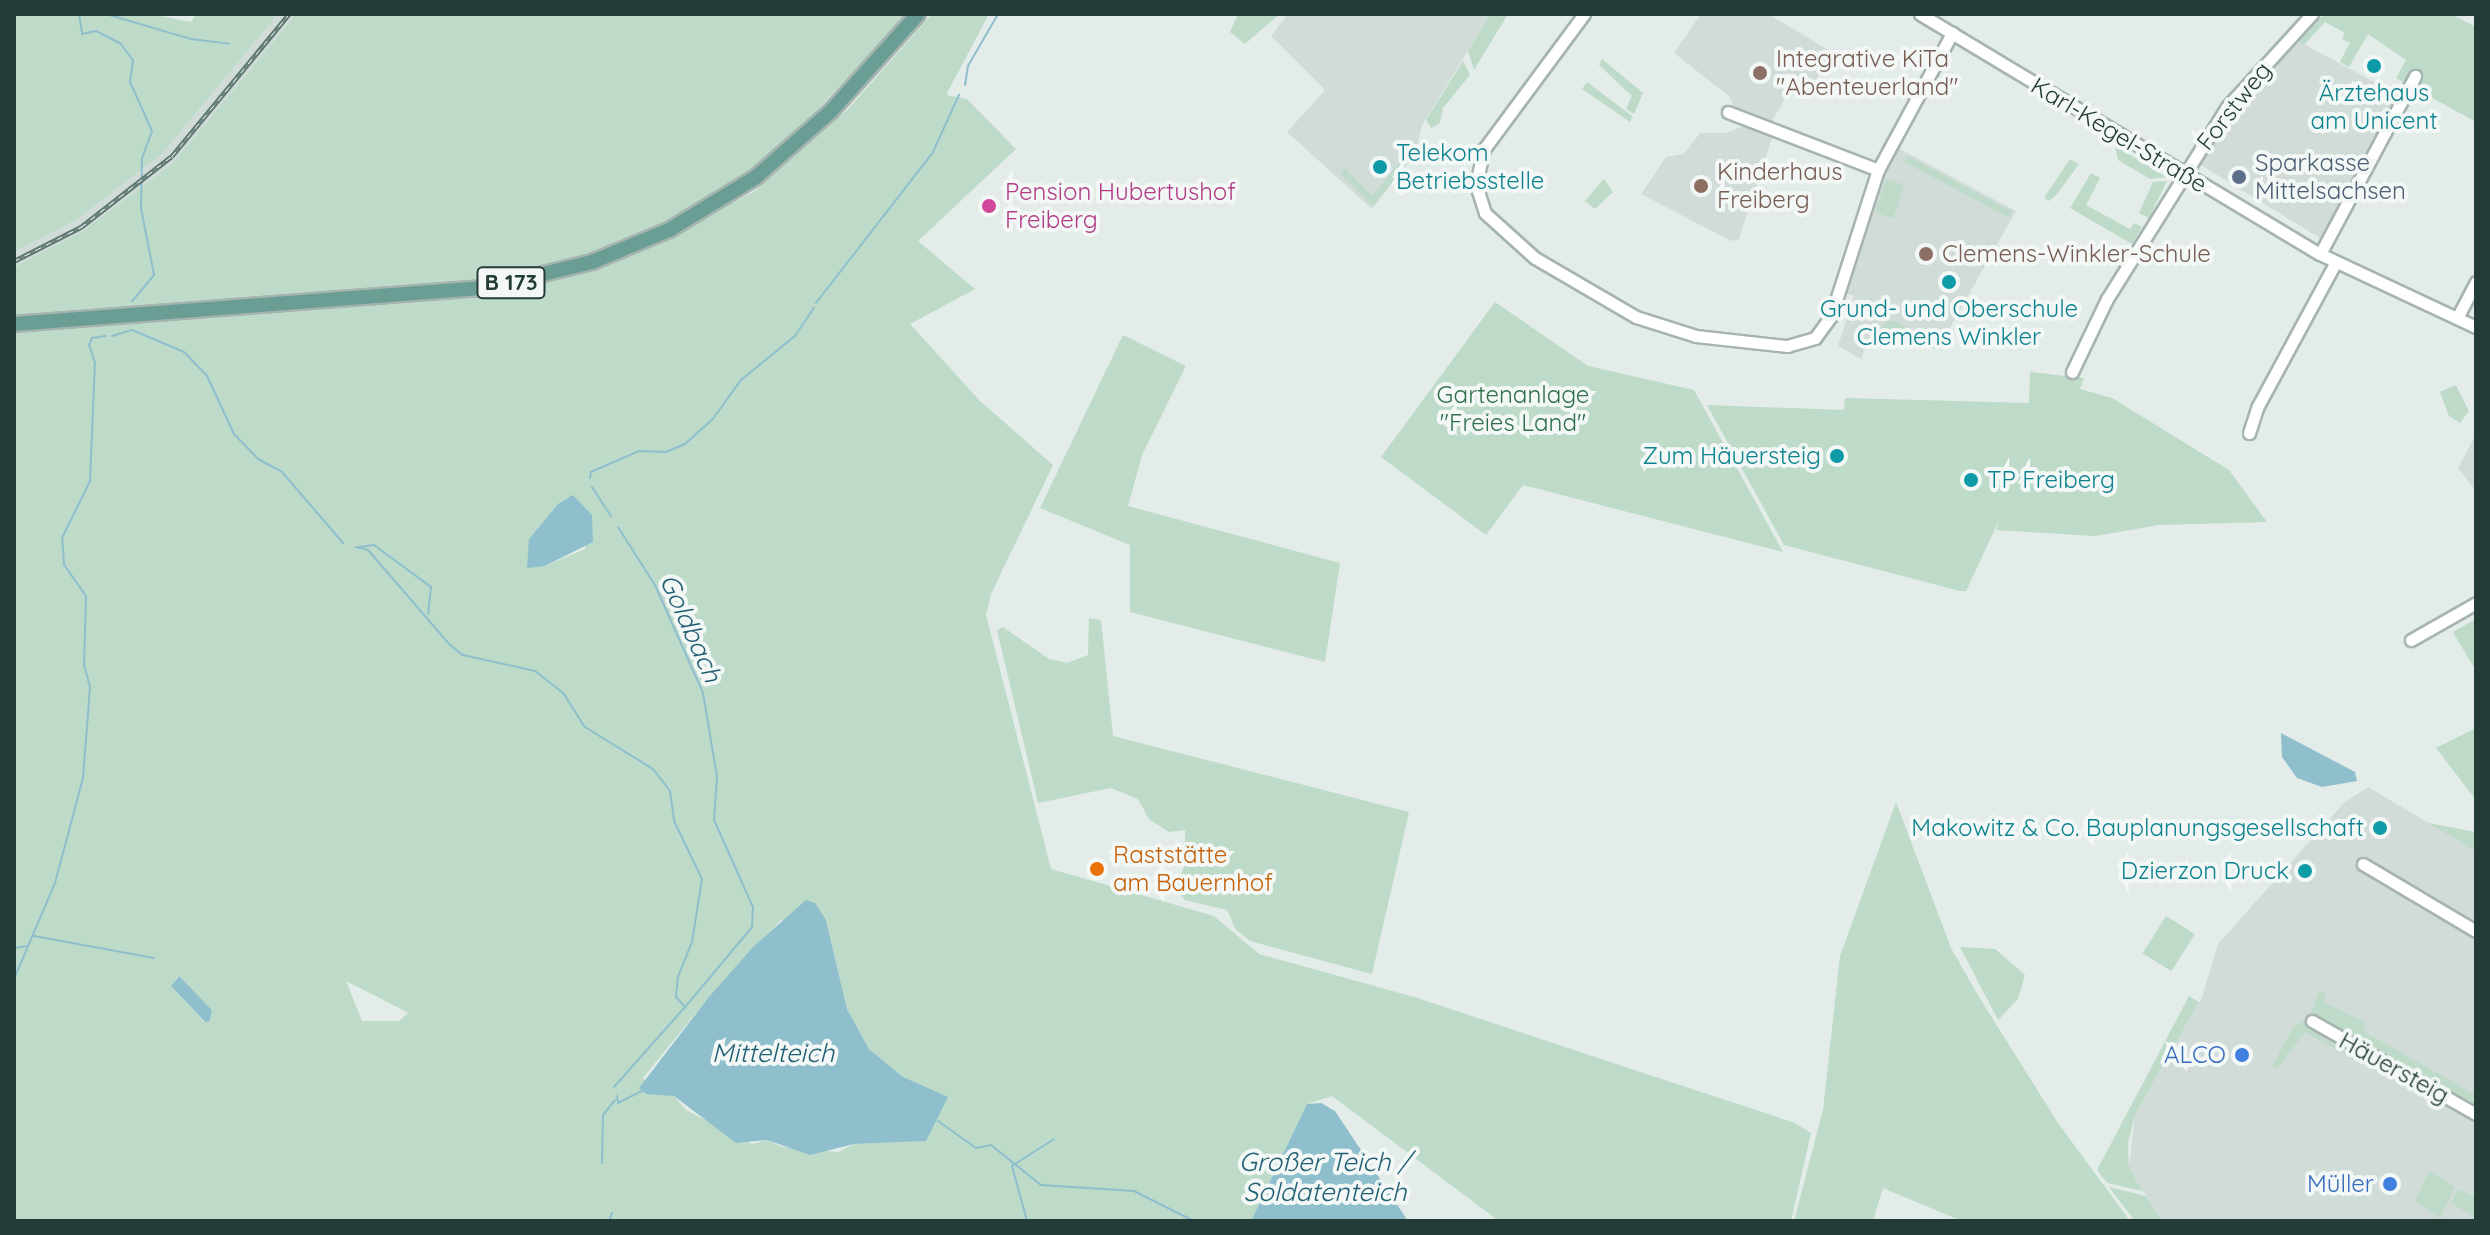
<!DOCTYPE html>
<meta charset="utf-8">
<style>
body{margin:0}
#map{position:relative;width:2490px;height:1235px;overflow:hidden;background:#e3ece8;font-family:Quicksand,sans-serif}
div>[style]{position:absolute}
.built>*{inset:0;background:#d1dcd8}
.green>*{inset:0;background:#bddbc8;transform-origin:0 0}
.round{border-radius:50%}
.water>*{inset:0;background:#8fbfcd}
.stream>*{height:2px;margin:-1px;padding:0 1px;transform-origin:1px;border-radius:1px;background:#8fbfcd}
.roads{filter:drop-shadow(2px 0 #a6b4af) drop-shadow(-2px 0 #a6b4af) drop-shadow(0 2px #a6b4af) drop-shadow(0 -2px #a6b4af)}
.minor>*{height:11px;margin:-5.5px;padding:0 5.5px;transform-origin:5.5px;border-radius:5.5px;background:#fff}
.major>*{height:14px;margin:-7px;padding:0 7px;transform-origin:7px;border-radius:7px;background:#6a9e95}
.rail>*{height:5px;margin-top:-2.5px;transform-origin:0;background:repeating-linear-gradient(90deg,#f3f8f6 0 6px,#5e7772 0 12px);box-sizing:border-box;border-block:2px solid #5e7772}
.dots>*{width:22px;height:22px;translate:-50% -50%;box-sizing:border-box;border:4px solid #f3f8f6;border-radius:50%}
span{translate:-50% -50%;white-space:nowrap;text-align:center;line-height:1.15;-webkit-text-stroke:8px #f3f8f6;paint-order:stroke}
.shield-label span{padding:2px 6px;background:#f3f8f6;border:2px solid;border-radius:6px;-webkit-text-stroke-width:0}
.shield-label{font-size:22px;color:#243c37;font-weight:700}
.education-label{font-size:24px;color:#785e54}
.left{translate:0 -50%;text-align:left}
.culture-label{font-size:24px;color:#0d838f}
.right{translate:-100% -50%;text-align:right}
.street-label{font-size:24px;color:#243c37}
.service-label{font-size:24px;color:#4e5e75}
.hotel-label{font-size:24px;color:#b23c85}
.park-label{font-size:24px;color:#31704e}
.food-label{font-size:24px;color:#c56008}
.shop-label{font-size:24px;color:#366cbe}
.water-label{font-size:26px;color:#226074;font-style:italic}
.frame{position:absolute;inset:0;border:16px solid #243c37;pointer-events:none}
</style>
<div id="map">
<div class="built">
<div style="clip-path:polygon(278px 14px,296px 14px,172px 164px,83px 231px,14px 267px,14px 252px,76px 220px,162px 154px)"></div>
<div style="clip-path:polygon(1288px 14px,1491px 14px,1422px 125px,1416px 153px,1372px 209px,1287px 132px,1325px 90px,1271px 36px)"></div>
<div style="clip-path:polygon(1701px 14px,1769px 14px,1833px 53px,1803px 100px,1789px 92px,1772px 121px,1734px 106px,1730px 97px,1674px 53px)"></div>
<div style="clip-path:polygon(2298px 41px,2402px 97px,2323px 240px,2201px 165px,2235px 106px)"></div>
<div style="clip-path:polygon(1747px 125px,1773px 135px,1739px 239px,1731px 241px,1641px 194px,1666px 157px,1684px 154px,1700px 133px,1725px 133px)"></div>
<div style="clip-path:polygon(1896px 147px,2016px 211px,1938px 349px,1867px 343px,1861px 359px,1838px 346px,1854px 296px,1846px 293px,1876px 192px)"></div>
<div style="clip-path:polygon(2476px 434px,2476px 491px,2458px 468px)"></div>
<div style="clip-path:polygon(2368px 787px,2476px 851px,2476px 1221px,2162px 1221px,2129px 1168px,2135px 1115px,2202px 997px,2218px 944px,2344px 803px)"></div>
</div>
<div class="green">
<div style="clip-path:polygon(14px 14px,150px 14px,191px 22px,196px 14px,278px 14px,162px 154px,76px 220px,14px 252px)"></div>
<div style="clip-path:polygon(296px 14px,908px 14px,784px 145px,744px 175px,669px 222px,578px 259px,460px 283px,14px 316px,14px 267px,83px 231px,172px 164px)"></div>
<div style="clip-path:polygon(evenodd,932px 14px,989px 14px,946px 95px,967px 99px,1016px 149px,918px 241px,975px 289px,910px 324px,979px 400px,1053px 465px,991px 594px,986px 615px,1051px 869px,1214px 916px,1259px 954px,1414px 997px,1795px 1123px,1811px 1133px,1791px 1221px,1499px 1221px,1332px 1096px,1307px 1104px,1251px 1221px,14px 1221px,14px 331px,463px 297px,582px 273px,633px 255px,755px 191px,849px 108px,932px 14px,573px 496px,591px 515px,585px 549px,545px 566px,529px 539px,558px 504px,573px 496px,932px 14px,781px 920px,826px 920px,847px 1009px,869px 1049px,903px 1077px,925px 1141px,854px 1144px,838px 1152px,782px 1147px,767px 1140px,752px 1144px,686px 1110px,674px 1096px,655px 1092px,643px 1078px,708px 998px,781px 920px,932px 14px,178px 976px,212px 1010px,210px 1021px,204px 1022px,171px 986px,178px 976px,932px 14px,346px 981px,407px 1012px,408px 1013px,399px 1021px,362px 1021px,346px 981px)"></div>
<div style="clip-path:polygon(1238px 14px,1280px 14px,1245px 44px,1230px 32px)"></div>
<div style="clip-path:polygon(1491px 14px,1508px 14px,1474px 70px,1468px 51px)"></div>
<div style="clip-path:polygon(2326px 14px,2451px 14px,2476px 27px,2476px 122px,2396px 78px,2406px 60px,2368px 34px,2349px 67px,2340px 62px,2350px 43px,2342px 39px,2345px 33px,2325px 22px,2304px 45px,2298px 41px,2294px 46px,2297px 34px)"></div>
<div style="clip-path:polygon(1602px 59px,1643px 93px,1634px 114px,1626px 109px,1632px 96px,1599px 65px)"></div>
<div style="clip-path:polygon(1463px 61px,1470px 75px,1443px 108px,1440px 123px,1431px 128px,1426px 120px)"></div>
<div style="clip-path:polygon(1587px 82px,1632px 116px,1630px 122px,1582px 89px)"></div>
<div style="clip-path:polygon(2115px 146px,2167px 177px,2150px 179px,2118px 160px)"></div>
<div style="clip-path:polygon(1406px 155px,1411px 158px,1373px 206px,1341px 175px,1344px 167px,1372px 196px)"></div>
<div style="left:1908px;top:156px;width:118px;height:7px;rotate:28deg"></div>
<div style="clip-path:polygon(2070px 159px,2079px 164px,2057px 194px,2049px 201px,2044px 198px)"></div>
<div style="clip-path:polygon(2091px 173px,2100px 178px,2086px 205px,2130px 229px,2134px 223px,2142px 227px,2132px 244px,2070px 208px)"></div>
<div style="clip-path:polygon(1604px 179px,1613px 192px,1595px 209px,1585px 201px)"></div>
<div style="left:1886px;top:179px;width:19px;height:35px;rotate:18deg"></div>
<div style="clip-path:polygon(2167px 181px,2149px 218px,2139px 213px,2153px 182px)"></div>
<div style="clip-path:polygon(1495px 302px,1588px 366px,1694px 390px,1783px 552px,1523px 485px,1486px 535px,1381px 457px)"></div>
<div class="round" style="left:1880px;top:321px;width:26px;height:26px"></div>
<div style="clip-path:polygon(1123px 335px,1186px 366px,1142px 455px,1128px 506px,1340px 563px,1325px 662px,1130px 612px,1130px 545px,1040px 508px)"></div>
<div style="clip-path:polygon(2030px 372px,2084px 378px,2080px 389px,2112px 398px,2229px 470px,2267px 522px,2159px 525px,2095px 536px,1996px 530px,2000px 518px,1966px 591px,1960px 591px,1784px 545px,1707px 405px,1844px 410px,1845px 398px,2029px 403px)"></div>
<div style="clip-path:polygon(2456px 385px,2469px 411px,2460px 423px,2449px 416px,2440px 392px)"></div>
<div style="clip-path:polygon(1089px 618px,1101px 620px,1113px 736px,1409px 812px,1372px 974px,1250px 941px,1236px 930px,1227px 910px,1185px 900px,1175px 887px,1185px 865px,1185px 830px,1169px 832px,1149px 819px,1138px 799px,1111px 788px,1038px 803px,997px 630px,1003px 627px,1049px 659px,1067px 663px,1088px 655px)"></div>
<div style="clip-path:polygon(2476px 619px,2476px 671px,2453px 632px)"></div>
<div style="clip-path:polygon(2476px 728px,2476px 800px,2436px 748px)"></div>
<div style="clip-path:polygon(1896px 802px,1951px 948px,1979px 997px,2058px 1123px,2130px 1221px,1962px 1221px,1883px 1188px,1873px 1221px,1794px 1221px,1823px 1110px,1840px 956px)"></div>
<div style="clip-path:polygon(2428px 823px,2476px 832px,2476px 851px)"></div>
<div style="left:2166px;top:916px;width:34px;height:44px;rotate:32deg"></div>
<div style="clip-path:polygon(1960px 947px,1995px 949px,2025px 975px,2018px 999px,1998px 1020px)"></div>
<div style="clip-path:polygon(2319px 990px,2326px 993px,2324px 1002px,2366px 1023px,2363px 1031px,2476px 1095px,2476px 1107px,2311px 1013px)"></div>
<div style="clip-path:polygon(2189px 996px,2199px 1002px,2135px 1115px,2128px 1143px,2129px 1168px,2143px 1191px,2107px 1183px,2097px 1170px)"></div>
<div style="clip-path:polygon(2307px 1020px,2324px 1032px,2321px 1037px,2360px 1060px,2363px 1056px,2365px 1065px,2305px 1032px,2277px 1069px,2272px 1066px,2294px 1026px)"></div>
<div style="clip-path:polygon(2429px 1171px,2455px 1187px,2440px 1218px,2415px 1201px)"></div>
<div style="clip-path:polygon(2109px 1187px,2146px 1196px,2162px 1221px,2135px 1221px)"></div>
<div style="clip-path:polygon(2458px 1189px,2476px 1198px,2476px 1218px,2451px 1203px)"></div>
</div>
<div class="water">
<div style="clip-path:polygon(573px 495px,592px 515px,593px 542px,545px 566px,527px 568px,529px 539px,558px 504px)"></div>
<div style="clip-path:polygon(2281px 733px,2355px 772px,2357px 781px,2322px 787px,2297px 778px,2282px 757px)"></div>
<div style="clip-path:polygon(806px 900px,815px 903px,826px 920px,847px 1009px,869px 1049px,903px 1077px,948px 1097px,926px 1141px,854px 1144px,810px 1155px,767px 1140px,736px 1143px,674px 1096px,646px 1094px,639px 1088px,708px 998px,754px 946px)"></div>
<div style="clip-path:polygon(179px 976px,212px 1010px,210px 1021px,205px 1022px,171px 986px)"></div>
<div style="clip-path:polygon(1321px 1103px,1335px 1111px,1408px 1221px,1251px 1221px,1307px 1104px)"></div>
</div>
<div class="stream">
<div style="left:79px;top:14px;width:20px;rotate:81deg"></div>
<div style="left:82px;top:34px;width:14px;rotate:-12deg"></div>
<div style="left:96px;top:31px;width:27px;rotate:27deg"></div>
<div style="left:120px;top:43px;width:21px;rotate:53deg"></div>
<div style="left:133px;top:60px;width:22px;rotate:98deg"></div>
<div style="left:130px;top:82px;width:54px;rotate:65.8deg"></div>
<div style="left:152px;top:131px;width:30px;rotate:110deg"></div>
<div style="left:142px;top:159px;width:49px;rotate:91.2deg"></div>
<div style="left:141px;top:208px;width:68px;rotate:79deg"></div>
<div style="left:154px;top:275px;width:34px;rotate:130deg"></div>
<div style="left:106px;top:14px;width:89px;rotate:16.4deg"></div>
<div style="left:191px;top:39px;width:38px;rotate:7deg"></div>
<div style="left:965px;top:85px;width:19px;rotate:-81deg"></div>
<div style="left:968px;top:66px;width:60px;rotate:-60deg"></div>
<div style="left:816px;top:303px;width:191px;rotate:-52.2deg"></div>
<div style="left:933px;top:152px;width:63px;rotate:-65.5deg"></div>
<div style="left:112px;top:336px;width:21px;rotate:-17deg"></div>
<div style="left:132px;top:330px;width:56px;rotate:22.9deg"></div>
<div style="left:184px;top:352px;width:33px;rotate:46deg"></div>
<div style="left:207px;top:376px;width:64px;rotate:65deg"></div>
<div style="left:234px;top:434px;width:35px;rotate:46deg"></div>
<div style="left:258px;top:459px;width:27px;rotate:28deg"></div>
<div style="left:282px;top:472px;width:94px;rotate:49.3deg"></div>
<div style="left:590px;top:478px;width:6px;rotate:-81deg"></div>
<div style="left:591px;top:472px;width:52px;rotate:-23.6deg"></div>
<div style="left:639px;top:451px;width:27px;rotate:2deg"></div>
<div style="left:666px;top:452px;width:21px;rotate:-23deg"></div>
<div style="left:685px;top:444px;width:36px;rotate:-42deg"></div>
<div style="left:712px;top:420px;width:49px;rotate:-54.1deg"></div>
<div style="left:741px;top:380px;width:70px;rotate:-39.2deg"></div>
<div style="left:795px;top:336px;width:34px;rotate:-56deg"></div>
<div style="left:592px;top:487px;width:35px;rotate:57deg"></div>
<div style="left:618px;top:527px;width:69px;rotate:57.5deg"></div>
<div style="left:655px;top:585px;width:118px;rotate:66deg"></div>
<div style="left:703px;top:693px;width:85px;rotate:80.5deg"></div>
<div style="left:717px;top:777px;width:43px;rotate:94deg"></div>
<div style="left:714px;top:820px;width:95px;rotate:65.9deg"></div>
<div style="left:753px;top:907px;width:20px;rotate:93deg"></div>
<div style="left:752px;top:927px;width:103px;rotate:129.9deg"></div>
<div style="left:356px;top:547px;width:12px;rotate:14deg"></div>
<div style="left:368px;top:550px;width:125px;rotate:49.2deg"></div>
<div style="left:450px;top:645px;width:16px;rotate:38deg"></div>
<div style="left:463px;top:655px;width:74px;rotate:12.5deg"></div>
<div style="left:535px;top:671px;width:37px;rotate:38deg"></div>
<div style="left:564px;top:694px;width:39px;rotate:58deg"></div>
<div style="left:585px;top:727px;width:80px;rotate:31.7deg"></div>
<div style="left:653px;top:769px;width:28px;rotate:52deg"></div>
<div style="left:670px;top:791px;width:30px;rotate:82deg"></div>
<div style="left:674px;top:821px;width:64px;rotate:64.2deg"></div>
<div style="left:702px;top:879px;width:64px;rotate:99deg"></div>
<div style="left:692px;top:942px;width:38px;rotate:112deg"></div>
<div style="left:678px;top:977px;width:20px;rotate:96deg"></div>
<div style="left:676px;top:997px;width:13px;rotate:48deg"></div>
<div style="left:685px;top:1007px;width:107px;rotate:131.6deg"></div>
<div style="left:360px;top:547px;width:14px;rotate:-8deg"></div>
<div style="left:374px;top:545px;width:71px;rotate:36.4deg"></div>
<div style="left:431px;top:587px;width:27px;rotate:96deg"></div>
<div style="left:34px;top:936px;width:122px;rotate:10.4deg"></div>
<div style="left:14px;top:948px;width:14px;rotate:-8deg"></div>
<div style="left:14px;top:979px;width:104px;rotate:-66.9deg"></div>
<div style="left:55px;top:883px;width:109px;rotate:-75.1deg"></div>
<div style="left:83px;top:778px;width:91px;rotate:-85.6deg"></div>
<div style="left:90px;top:687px;width:23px;rotate:-105deg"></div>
<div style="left:84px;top:665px;width:69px;rotate:-88.3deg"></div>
<div style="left:86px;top:596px;width:39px;rotate:-125deg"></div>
<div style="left:64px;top:564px;width:26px;rotate:-94deg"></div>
<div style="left:62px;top:538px;width:64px;rotate:-63.8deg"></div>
<div style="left:90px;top:481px;width:118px;rotate:-87.6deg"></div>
<div style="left:95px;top:363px;width:19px;rotate:-108deg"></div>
<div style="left:89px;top:345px;width:8px;rotate:-67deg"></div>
<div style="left:92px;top:338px;width:14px;rotate:-8deg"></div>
<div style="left:617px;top:1096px;width:7px;rotate:82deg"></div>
<div style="left:618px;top:1103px;width:28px;rotate:-27deg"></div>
<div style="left:938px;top:1121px;width:47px;rotate:35.4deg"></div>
<div style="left:976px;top:1148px;width:15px;rotate:-11deg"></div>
<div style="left:991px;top:1145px;width:64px;rotate:38.7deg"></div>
<div style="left:1041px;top:1185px;width:93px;rotate:3.7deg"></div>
<div style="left:1134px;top:1191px;width:67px;rotate:26.6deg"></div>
<div style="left:602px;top:1163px;width:48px;rotate:-88.8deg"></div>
<div style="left:603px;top:1115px;width:19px;rotate:-51deg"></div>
<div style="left:609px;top:1221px;width:9px;rotate:-69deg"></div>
<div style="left:1027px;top:1221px;width:57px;rotate:-105.3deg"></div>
<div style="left:1012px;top:1166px;width:50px;rotate:-32.7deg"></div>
</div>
<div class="roads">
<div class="minor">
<div style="left:1584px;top:14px;width:168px;rotate:126.5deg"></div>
<div style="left:1484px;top:149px;width:37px;rotate:103deg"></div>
<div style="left:1476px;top:185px;width:29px;rotate:72deg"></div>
<div style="left:1485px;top:213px;width:67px;rotate:42deg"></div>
<div style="left:1535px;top:258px;width:117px;rotate:30.3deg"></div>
<div style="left:1636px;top:317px;width:63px;rotate:17.6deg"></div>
<div style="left:1696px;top:336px;width:92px;rotate:6.3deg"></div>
<div style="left:1787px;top:346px;width:29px;rotate:-16deg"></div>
<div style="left:1815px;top:338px;width:27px;rotate:-54deg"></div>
<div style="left:1831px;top:316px;width:153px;rotate:-72.2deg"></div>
<div style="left:1878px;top:170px;width:156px;rotate:-61.6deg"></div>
<div style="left:1920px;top:14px;width:466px;rotate:31deg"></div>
<div style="left:2320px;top:254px;width:172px;rotate:25.1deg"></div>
<div style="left:1728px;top:112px;width:161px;rotate:21.1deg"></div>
<div style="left:2320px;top:254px;width:202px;rotate:-61.9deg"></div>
<div style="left:2457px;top:318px;width:41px;rotate:-62.2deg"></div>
<div style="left:2072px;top:372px;width:81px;rotate:-64.4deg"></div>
<div style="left:2107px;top:299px;width:226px;rotate:-58deg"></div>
<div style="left:2227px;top:107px;width:126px;rotate:-47.6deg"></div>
<div style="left:2249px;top:433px;width:28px;rotate:-72deg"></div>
<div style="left:2258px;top:406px;width:164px;rotate:-61.6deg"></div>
<div style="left:2411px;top:640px;width:75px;rotate:-29.6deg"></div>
<div style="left:2363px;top:864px;width:131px;rotate:30.7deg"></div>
<div style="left:2312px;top:1021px;width:189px;rotate:29.6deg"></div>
</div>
<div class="major">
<div style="left:14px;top:324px;width:477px;rotate:-4.4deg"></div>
<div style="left:490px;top:287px;width:105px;rotate:-13.8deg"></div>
<div style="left:592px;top:262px;width:83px;rotate:-22.6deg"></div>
<div style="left:669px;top:230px;width:102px;rotate:-31.3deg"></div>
<div style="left:756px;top:177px;width:100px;rotate:-41.3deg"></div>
<div style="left:831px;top:111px;width:130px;rotate:-48.1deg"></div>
</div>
</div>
<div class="rail">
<div style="left:14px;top:261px;width:75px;rotate:-26.9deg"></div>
<div style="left:81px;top:227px;width:115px;rotate:-38deg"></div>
<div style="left:172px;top:156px;width:184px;rotate:-50.5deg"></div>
</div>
<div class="dots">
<div style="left:2374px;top:66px;background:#0f9aa8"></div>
<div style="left:1760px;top:73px;background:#8d6e63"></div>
<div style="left:1380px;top:167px;background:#0f9aa8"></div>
<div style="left:2239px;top:177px;background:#5c6f8a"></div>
<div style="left:1701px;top:186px;background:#8d6e63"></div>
<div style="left:989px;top:206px;background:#d1479c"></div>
<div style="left:1926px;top:254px;background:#8d6e63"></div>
<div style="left:1949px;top:282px;background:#0f9aa8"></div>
<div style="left:1837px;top:456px;background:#0f9aa8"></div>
<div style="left:1971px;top:480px;background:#0f9aa8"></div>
<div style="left:2380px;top:828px;background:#0f9aa8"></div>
<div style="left:1097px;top:869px;background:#e8710a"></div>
<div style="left:2305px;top:871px;background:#0f9aa8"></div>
<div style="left:2242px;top:1055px;background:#3f7fe0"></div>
<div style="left:2390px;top:1184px;background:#3f7fe0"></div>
</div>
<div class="shield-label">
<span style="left:511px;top:283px">B 173</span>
</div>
<div class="education-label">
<span class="left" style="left:1776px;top:73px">Integrative KiTa<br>"Abenteuerland"</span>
<span class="left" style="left:1717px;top:186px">Kinderhaus<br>Freiberg</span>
<span class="left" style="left:1942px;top:254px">Clemens-Winkler-Schule</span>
</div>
<div class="culture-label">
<span style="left:2374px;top:107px">Ärztehaus<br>am Unicent</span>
<span class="left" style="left:1396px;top:167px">Telekom<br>Betriebsstelle</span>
<span style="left:1949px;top:323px">Grund- und Oberschule<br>Clemens Winkler</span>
<span class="right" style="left:1821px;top:456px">Zum Häuersteig</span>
<span class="left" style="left:1987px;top:480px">TP Freiberg</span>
<span class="right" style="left:2364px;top:828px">Makowitz &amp; Co. Bauplanungsgesellschaft</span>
<span class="right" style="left:2289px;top:871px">Dzierzon Druck</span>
</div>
<div class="street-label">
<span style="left:2234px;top:106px;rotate:-52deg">Forstweg</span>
<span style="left:2119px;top:135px;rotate:31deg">Karl-Kegel-Straße</span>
<span style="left:2394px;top:1068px;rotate:29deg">Häuersteig</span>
</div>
<div class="service-label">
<span class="left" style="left:2255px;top:177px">Sparkasse<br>Mittelsachsen</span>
</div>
<div class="hotel-label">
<span class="left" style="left:1005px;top:206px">Pension Hubertushof<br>Freiberg</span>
</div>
<div class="park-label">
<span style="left:1513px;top:409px">Gartenanlage<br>"Freies Land"</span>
</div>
<div class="food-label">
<span class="left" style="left:1113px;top:869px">Raststätte<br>am Bauernhof</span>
</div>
<div class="shop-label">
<span class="right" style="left:2226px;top:1055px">ALCO</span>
<span class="right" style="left:2374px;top:1184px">Müller</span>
</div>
<div class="water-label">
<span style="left:691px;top:628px;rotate:66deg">Goldbach</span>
<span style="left:773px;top:1053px">Mittelteich</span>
<span style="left:1325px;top:1177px">Großer Teich /<br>Soldatenteich</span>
</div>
<div class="frame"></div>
</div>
